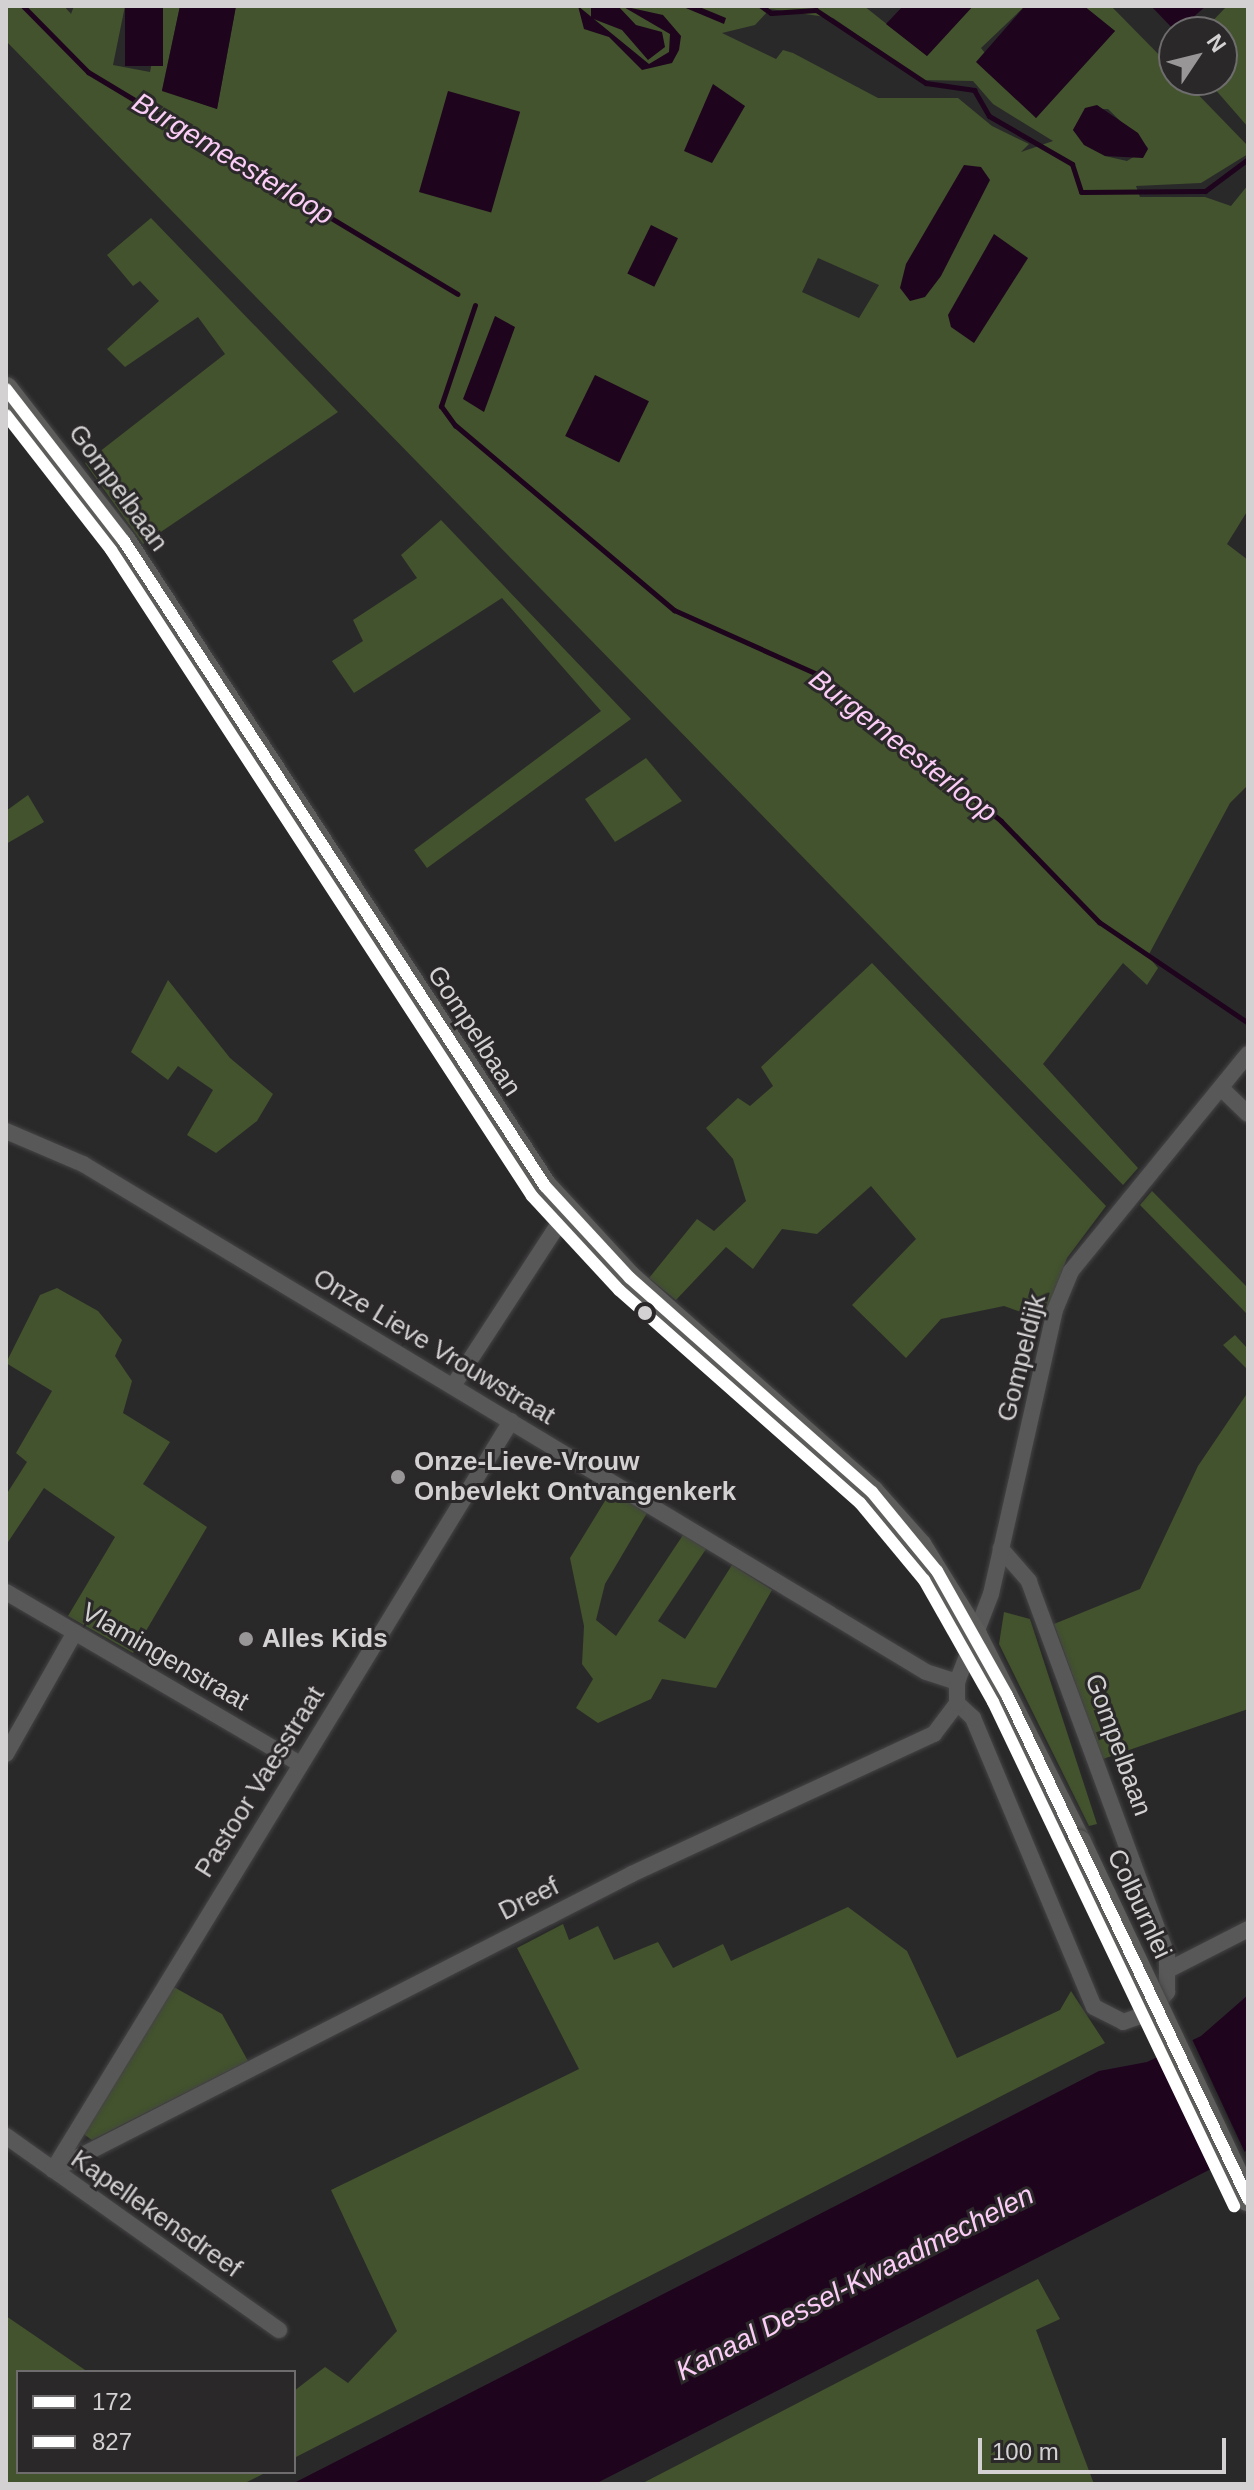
<!DOCTYPE html>
<style>
body{margin:0}
#map{position:relative;width:1254px;height:2490px;overflow:hidden;background:#2a292a;font-family:Helvetica,sans-serif}
div>[style]{position:absolute}
[style*='--x']{left:calc(var(--x)*1px);top:calc(var(--y)*1px);width:calc(var(--w)*1px);rotate:calc(var(--a)*1deg)}
.green>*{inset:0;background:#42532d}
.water>*{inset:0;background:#1e041d;transform-origin:0 0}
.pier>*{inset:0;background:#2a292a;transform-origin:0 0}
.stream>*{height:5px;margin:-2.5px;padding:0 2.5px;transform-origin:2.5px;border-radius:2.5px;background:#1e041d}
.roads{filter:drop-shadow(0 0 2px #454445) drop-shadow(0 0 2px #454445)}
.street>*{height:16px;margin:-8px;padding:0 8px;transform-origin:8px;border-radius:8px;background:#585858}
.secondary>*{height:24px;margin:-12px;padding:0 12px;transform-origin:12px;border-radius:12px;background:#5d5e5b}
.bridges{filter:drop-shadow(0 0 2px #454445) drop-shadow(0 0 2px #454445)}
.secondary-bridge>*{height:24px;margin:-12px;padding:0 12px;transform-origin:12px;border-radius:12px;background:#5d5e5b}
.bus-1>*{height:12px;margin:-6px;padding:0 6px;transform-origin:6px;border-radius:6px;background:#fff}
.bus-2>*{height:12px;margin:-6px;padding:0 6px;transform-origin:6px;border-radius:6px;background:#fff}
.dots>*{width:22px;height:22px;translate:-50% -50%;box-sizing:border-box;border:4px solid #2b282a;border-radius:50%}
span{translate:-50% -50%;white-space:nowrap;text-align:center;line-height:1.15;-webkit-text-stroke:6px #2b282a;paint-order:stroke}
.street-label{font-size:26px;color:#d3d1d2}
.poi-label{font-size:26px;color:#d3d1d2;font-weight:700}
.left{translate:0 -50%;text-align:left}
.water-label{font-size:28px;color:#fbcdf6;font-style:italic}
.frame{position:absolute;inset:0;border:8px solid #d3d1d2;pointer-events:none}
.legend{position:absolute;left:16px;top:2370px;width:280px;height:104px;box-sizing:border-box;background:#2b282a;border:2px solid #6e6c6d;margin:0;padding:10px 14px;list-style:none;font-size:24px;color:#d3d1d2}
.legend li{display:flex;align-items:center;gap:16px;height:40px}
.legend b{width:40px;border:2px solid #6e6c6d}
.north{position:absolute;left:1158px;top:16px;width:80px;height:80px;box-sizing:border-box;background:#2b282a;border:2px solid #6e6c6d;border-radius:50%;rotate:55deg;font-size:22px;font-weight:700;line-height:32px;text-align:center;color:#d3d1d2}
.north::after{content:'';display:block;margin:auto;width:28px;height:36px;background:#989697;clip-path:polygon(50% 0,100% 100%,50% 72%,0 100%)}
.scale{position:absolute;left:978px;top:2438px;width:248px;height:36px;box-sizing:border-box;border:4px solid #d3d1d2;border-top:0;padding-left:10px;font-size:24px;line-height:28px;white-space:nowrap;color:#d3d1d2;-webkit-text-stroke:6px #2b282a;paint-order:stroke}
</style>
<div id="map">
<div class="green">
<div style="clip-path:polygon(evenodd,6px 6px,64px 6px,71px 14px,74px 6px,125px 6px,113px 65px,150px 72px,163px 6px,180px 6px,162px 90px,217px 109px,236px 6px,864px 6px,927px 56px,973px 6px,1025px 6px,981px 48px,1036px 118px,1115px 31px,1084px 6px,1111px 6px,1174px 70px,1174px 80px,1184px 80px,1248px 146px,1248px 154px,1201px 183px,1136px 186px,1140px 197px,1205px 197px,1231px 206px,1248px 185px,1248px 510px,1227px 544px,1248px 560px,1248px 785px,1230px 803px,1148px 956px,1158px 968px,1147px 985px,1123px 963px,1043px 1064px,1138px 1168px,1123px 1185px,6px 41px,6px 6px,770px 9px,833px 18px,923px 80px,973px 81px,993px 104px,1053px 141px,1021px 152px,1029px 144px,992px 126px,958px 98px,878px 98px,793px 53px,783px 50px,776px 59px,722px 33px,755px 25px,770px 9px,6px 6px,1085px 109px,1108px 109px,1148px 148px,1127px 161px,1105px 156px,1073px 130px,1085px 109px,6px 6px,818px 258px,879px 285px,859px 318px,802px 292px,818px 258px)"></div>
<div style="clip-path:polygon(1227px 6px,1248px 6px,1248px 127px,1207px 80px,1222px 80px,1222px 32px,1202px 32px)"></div>
<div style="clip-path:polygon(151px 218px,338px 412px,143px 544px,85px 463px,225px 354px,198px 317px,125px 367px,107px 349px,159px 301px,140px 281px,133px 286px,107px 255px)"></div>
<div style="clip-path:polygon(441px 520px,631px 719px,427px 868px,414px 850px,601px 711px,502px 598px,354px 693px,332px 661px,363px 641px,353px 620px,417px 578px,401px 555px)"></div>
<div style="clip-path:polygon(646px 758px,682px 801px,615px 842px,585px 799px)"></div>
<div style="clip-path:polygon(28px 795px,44px 822px,6px 844px,6px 811px)"></div>
<div style="clip-path:polygon(872px 963px,1106px 1206px,1067px 1258px,1043px 1320px,1004px 1306px,941px 1319px,906px 1358px,852px 1305px,916px 1239px,871px 1186px,817px 1234px,782px 1229px,753px 1269px,726px 1247px,676px 1300px,649px 1278px,697px 1219px,714px 1231px,746px 1201px,733px 1159px,706px 1128px,738px 1098px,750px 1106px,773px 1086px,761px 1067px)"></div>
<div style="clip-path:polygon(168px 980px,230px 1058px,273px 1094px,257px 1121px,216px 1153px,187px 1135px,213px 1090px,178px 1066px,168px 1080px,131px 1052px)"></div>
<div style="clip-path:polygon(1152px 1191px,1248px 1288px,1248px 1315px,1140px 1205px)"></div>
<div style="clip-path:polygon(57px 1288px,98px 1311px,122px 1340px,115px 1356px,132px 1381px,123px 1413px,170px 1442px,143px 1484px,207px 1527px,133px 1653px,68px 1616px,115px 1537px,44px 1488px,6px 1545px,6px 1495px,27px 1462px,16px 1453px,52px 1391px,6px 1363px,40px 1295px)"></div>
<div style="clip-path:polygon(1235px 1335px,1248px 1349px,1248px 1370px,1223px 1345px)"></div>
<div style="clip-path:polygon(1248px 1392px,1248px 1709px,1103px 1759px,1054px 1624px,1140px 1589px,1198px 1466px)"></div>
<div style="clip-path:polygon(611px 1491px,647px 1513px,605px 1584px,596px 1620px,616px 1636px,683px 1535px,706px 1549px,658px 1621px,685px 1639px,732px 1565px,772px 1590px,716px 1688px,662px 1679px,651px 1699px,598px 1723px,576px 1708px,593px 1679px,582px 1664px,584px 1626px,570px 1558px)"></div>
<div style="clip-path:polygon(1004px 1612px,1030px 1619px,1097px 1824px,1089px 1826px,999px 1644px)"></div>
<div style="clip-path:polygon(848px 1907px,907px 1951px,957px 2058px,1060px 2010px,1071px 1991px,1105px 2043px,294px 2458px,294px 2391px,325px 2367px,348px 2383px,397px 2331px,331px 2190px,579px 2069px,517px 1948px,563px 1924px,569px 1940px,598px 1926px,614px 1960px,658px 1942px,673px 1968px,723px 1944px,731px 1961px)"></div>
<div style="clip-path:polygon(172px 1986px,222px 2014px,248px 2061px,92px 2140px,82px 2133px)"></div>
<div style="clip-path:polygon(1038px 2279px,1060px 2319px,1036px 2330px,1094px 2484px,641px 2484px)"></div>
<div style="clip-path:polygon(6px 2316px,88px 2372px,18px 2372px,18px 2472px,267px 2472px,243px 2484px,6px 2484px)"></div>
</div>
<div class="water">
<div style="left:125px;top:6px;width:38px;height:60px"></div>
<div style="clip-path:polygon(180px 6px,236px 6px,217px 109px,162px 91px)"></div>
<div style="clip-path:polygon(578px 6px,649px 64px,669px 52px,670px 34px,622px 6px,663px 15px,681px 36px,679px 50px,672px 63px,642px 70px,609px 37px,584px 29px)"></div>
<div style="clip-path:polygon(591px 6px,618px 6px,636px 25px,662px 32px,665px 47px,648px 60px,622px 30px,591px 18px)"></div>
<div style="clip-path:polygon(681px 6px,697px 6px,726px 18px,724px 24px)"></div>
<div style="clip-path:polygon(903px 6px,973px 6px,927px 56px,886px 24px)"></div>
<div style="clip-path:polygon(1025px 6px,1084px 6px,1115px 31px,1036px 118px,976px 62px)"></div>
<div style="clip-path:polygon(1151px 6px,1206px 6px,1176px 32px)"></div>
<div style="clip-path:polygon(713px 84px,745px 106px,712px 163px,684px 151px)"></div>
<div style="left:448px;top:91px;width:75px;height:105px;rotate:16deg"></div>
<div style="clip-path:polygon(1097px 105px,1138px 133px,1148px 149px,1143px 158px,1105px 156px,1084px 145px,1073px 130px,1085px 108px)"></div>
<div style="clip-path:polygon(964px 165px,981px 167px,990px 180px,941px 276px,925px 297px,910px 301px,900px 288px,906px 264px)"></div>
<div style="left:651px;top:225px;width:30px;height:54px;rotate:26deg"></div>
<div style="clip-path:polygon(994px 234px,1028px 258px,974px 343px,951px 327px,948px 315px)"></div>
<div style="clip-path:polygon(495px 316px,515px 327px,484px 412px,463px 399px)"></div>
<div style="left:595px;top:375px;width:60px;height:68px;rotate:26deg"></div>
<div style="clip-path:polygon(1248px 1995px,1248px 2150px,595px 2484px,292px 2484px,1099px 2071px,1147px 2062px,1201px 2036px)"></div>
</div>
<div class="pier">
<div style="left:1191px;top:2037px;width:131px;height:35px;rotate:65deg"></div>
</div>
<div class="stream">
<div style="--x:23;--y:6;--w:93;--a:45.4"></div>
<div style="--x:88;--y:72;--w:431;--a:31"></div>
<div style="--x:761;--y:6;--w:12;--a:35"></div>
<div style="--x:771;--y:13;--w:45;--a:-3.8"></div>
<div style="--x:816;--y:10;--w:132;--a:33.6"></div>
<div style="--x:926;--y:83;--w:49;--a:8.3"></div>
<div style="--x:974;--y:90;--w:30;--a:60"></div>
<div style="--x:989;--y:116;--w:96;--a:30"></div>
<div style="--x:1072;--y:164;--w:29;--a:72"></div>
<div style="--x:1081;--y:192;--w:124;--a:-0.5"></div>
<div style="--x:1205;--y:191;--w:54;--a:-36.7"></div>
<div style="--x:475;--y:305;--w:107;--a:108.6"></div>
<div style="--x:441;--y:406;--w:24;--a:54"></div>
<div style="--x:455;--y:425;--w:287;--a:40.2"></div>
<div style="--x:674;--y:610;--w:164;--a:24.1"></div>
<div style="--x:824;--y:677;--w:228;--a:39.1"></div>
<div style="--x:1001;--y:821;--w:141;--a:45.9"></div>
<div style="--x:1099;--y:922;--w:180;--a:34.1"></div>
</div>
<div class="roads">
<div class="street">
<div style="--x:1221;--y:1088;--w:37;--a:44"></div>
<div style="--x:6;--y:1131;--w:84;--a:23.2"></div>
<div style="--x:83;--y:1164;--w:984;--a:31.07"></div>
<div style="--x:926;--y:1672;--w:33;--a:18"></div>
<div style="--x:453;--y:1386;--w:209;--a:-56.9"></div>
<div style="--x:6;--y:1592;--w:341;--a:30.3"></div>
<div style="--x:957;--y:1703;--w:22;--a:43"></div>
<div style="--x:973;--y:1718;--w:313;--a:67.3"></div>
<div style="--x:1094;--y:2007;--w:33;--a:27"></div>
<div style="--x:1123;--y:2022;--w:28;--a:-19"></div>
<div style="--x:1149;--y:2013;--w:28;--a:-49"></div>
<div style="--x:1167;--y:1992;--w:37;--a:-90"></div>
<div style="--x:1167;--y:1955;--w:399;--a:-110.3"></div>
<div style="--x:1029;--y:1581;--w:43;--a:-131.2"></div>
<div style="--x:6;--y:1754;--w:140;--a:-60.5"></div>
<div style="--x:1170;--y:1969;--w:88;--a:-27.1"></div>
<div style="--x:6;--y:2136;--w:335;--a:35.4"></div>
<div style="--x:53;--y:2170;--w:650;--a:-27.08"></div>
<div style="--x:632;--y:1874;--w:333;--a:-24.9"></div>
<div style="--x:934;--y:1734;--w:39;--a:-53"></div>
<div style="--x:957;--y:1703;--w:21;--a:-90"></div>
<div style="--x:957;--y:1682;--w:94;--a:-68.9"></div>
<div style="--x:991;--y:1594;--w:291;--a:-77.3"></div>
<div style="--x:1055;--y:1310;--w:42;--a:-67.7"></div>
<div style="--x:1071;--y:1271;--w:280;--a:-50.8"></div>
<div style="--x:53;--y:2170;--w:878;--a:-58.55"></div>
</div>
<div class="secondary">
<div style="--x:6;--y:389;--w:192;--a:52.2"></div>
<div style="--x:124;--y:541;--w:770;--a:56.87"></div>
<div style="--x:545;--y:1186;--w:125;--a:47.3"></div>
<div style="--x:630;--y:1278;--w:323;--a:41.5"></div>
<div style="--x:872;--y:1492;--w:72;--a:48.4"></div>
<div style="--x:920;--y:1546;--w:105;--a:58.3"></div>
<div style="--x:975;--y:1635;--w:232;--a:63.3"></div>
</div>
</div>
<div class="bridges">
<div class="secondary-bridge">
<div style="--x:1079;--y:1842;--w:395;--a:64.7"></div>
</div>
</div>
<div class="bus-1">
<div style="--x:6;--y:389;--w:192;--a:52.2"></div>
<div style="--x:124;--y:541;--w:770;--a:56.87"></div>
<div style="--x:545;--y:1186;--w:125;--a:47.3"></div>
<div style="--x:630;--y:1278;--w:323;--a:41.5"></div>
<div style="--x:872;--y:1492;--w:102;--a:50.6"></div>
<div style="--x:937;--y:1571;--w:142;--a:60.6"></div>
<div style="--x:1007;--y:1695;--w:559;--a:64.44"></div>
</div>
<div class="bus-2">
<div style="--x:6;--y:415;--w:171;--a:52.1"></div>
<div style="--x:111;--y:550;--w:771;--a:56.91"></div>
<div style="--x:532;--y:1196;--w:128;--a:47.2"></div>
<div style="--x:619;--y:1290;--w:322;--a:41.5"></div>
<div style="--x:860;--y:1503;--w:100;--a:50.3"></div>
<div style="--x:924;--y:1580;--w:140;--a:60.5"></div>
<div style="--x:993;--y:1702;--w:559;--a:64.44"></div>
</div>
<div class="dots">
<div style="left:645px;top:1313px;background:#d3d1d2"></div>
<div style="left:398px;top:1477px;background:#989697"></div>
<div style="left:246px;top:1639px;background:#989697"></div>
</div>
<div class="street-label">
<span style="left:118px;top:488px;rotate:54deg">Gompelbaan</span>
<span style="left:474px;top:1031px;rotate:57deg">Gompelbaan</span>
<span style="left:434px;top:1347px;rotate:31deg">Onze Lieve Vrouwstraat</span>
<span style="left:1022px;top:1358px;rotate:-76deg">Gompeldijk</span>
<span style="left:165px;top:1657px;rotate:30deg">Vlamingenstraat</span>
<span style="left:1118px;top:1745px;rotate:70deg">Gompelbaan</span>
<span style="left:260px;top:1782px;rotate:-58deg">Pastoor Vaesstraat</span>
<span style="left:529px;top:1899px;rotate:-27deg">Dreef</span>
<span style="left:1139px;top:1904px;rotate:65deg">Colburnlei</span>
<span style="left:156px;top:2214px;rotate:35deg">Kapellekensdreef</span>
</div>
<div class="poi-label">
<span class="left" style="left:414px;top:1477px">Onze-Lieve-Vrouw<br>Onbevlekt Ontvangenkerk</span>
<span class="left" style="left:262px;top:1639px">Alles Kids</span>
</div>
<div class="water-label">
<span style="left:233px;top:159px;rotate:31deg">Burgemeesterloop</span>
<span style="left:903px;top:746px;rotate:38deg">Burgemeesterloop</span>
<span style="left:855px;top:2283px;rotate:-27deg">Kanaal Dessel-Kwaadmechelen</span>
</div>
<div class="frame"></div>
<ul class="legend">
<li><b style="height:10px;background:#fff"></b>172</li>
<li><b style="height:10px;background:#fff"></b>827</li>
</ul>
<div class="north">N</div>
<div class="scale">100 m</div>
</div>
